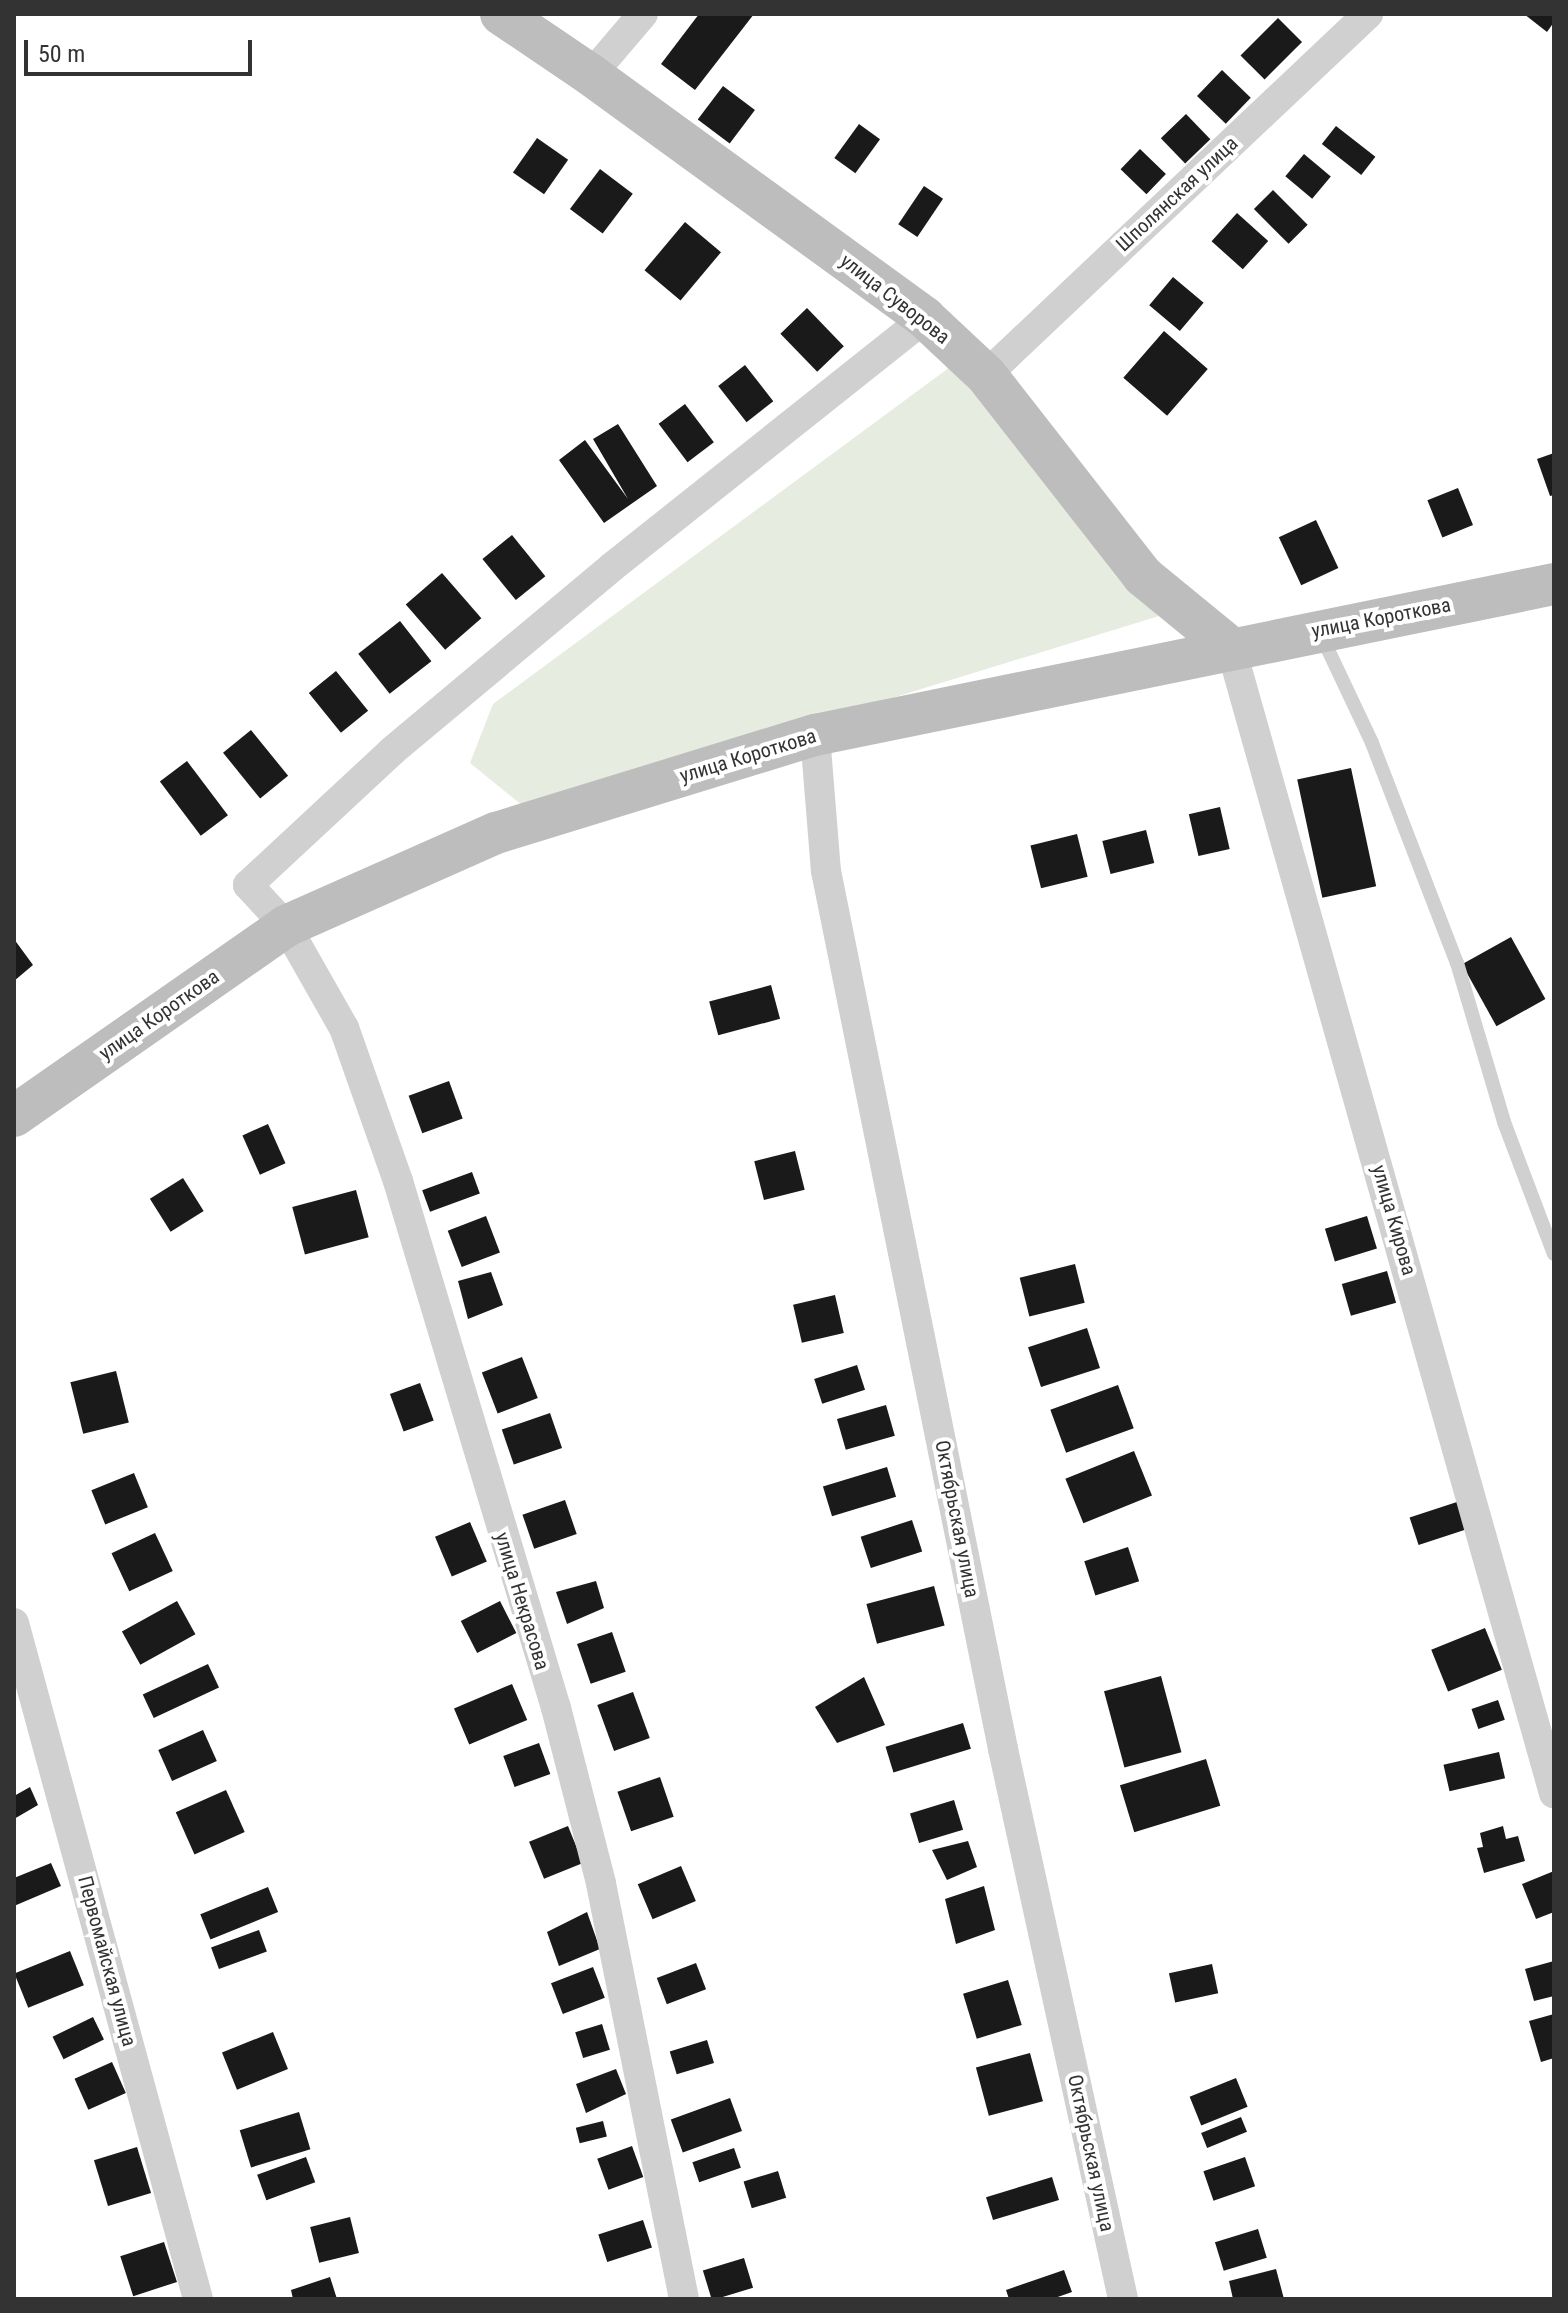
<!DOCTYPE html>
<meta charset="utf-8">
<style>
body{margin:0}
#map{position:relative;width:1568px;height:2313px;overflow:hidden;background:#fff;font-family:"Roboto Condensed",sans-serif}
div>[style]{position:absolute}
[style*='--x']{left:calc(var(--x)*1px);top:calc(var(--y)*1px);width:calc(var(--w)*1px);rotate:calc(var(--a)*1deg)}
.green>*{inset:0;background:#e6ecdf}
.building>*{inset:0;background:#1a1a1a;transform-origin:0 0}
.lane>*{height:14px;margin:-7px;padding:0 7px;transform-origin:7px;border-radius:7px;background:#d0d0d0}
.street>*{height:30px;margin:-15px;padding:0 15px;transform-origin:15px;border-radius:15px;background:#d0d0d0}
.secondary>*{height:42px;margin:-21px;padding:0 21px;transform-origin:21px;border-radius:21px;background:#bdbdbd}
span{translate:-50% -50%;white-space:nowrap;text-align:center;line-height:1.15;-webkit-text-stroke:8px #fff;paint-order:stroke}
.street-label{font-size:20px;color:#333}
.frame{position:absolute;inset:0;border:16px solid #333;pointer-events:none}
.scale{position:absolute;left:24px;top:40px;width:228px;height:36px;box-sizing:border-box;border:4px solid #333;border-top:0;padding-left:10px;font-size:24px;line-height:28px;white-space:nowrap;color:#333;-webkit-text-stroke:6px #fff;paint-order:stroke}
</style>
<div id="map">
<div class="green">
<div style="clip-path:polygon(950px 367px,1172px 612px,528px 810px,470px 763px,493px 704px)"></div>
</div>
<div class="building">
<div style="clip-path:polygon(699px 14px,754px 14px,695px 90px,661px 64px)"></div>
<div style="clip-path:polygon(1524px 14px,1554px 14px,1554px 22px,1547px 32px)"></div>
<div style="left:1278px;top:18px;width:34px;height:53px;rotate:45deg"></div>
<div style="left:1222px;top:70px;width:40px;height:36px;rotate:44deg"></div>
<div style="left:723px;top:86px;width:40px;height:42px;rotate:37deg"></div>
<div style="left:1186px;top:114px;width:35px;height:35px;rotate:46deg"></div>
<div style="left:859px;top:124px;width:26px;height:42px;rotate:36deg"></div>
<div style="left:1336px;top:126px;width:50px;height:23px;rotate:38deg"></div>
<div style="left:537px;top:138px;width:38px;height:42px;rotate:35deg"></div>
<div style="left:1140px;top:149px;width:36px;height:28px;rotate:44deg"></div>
<div style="left:1304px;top:154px;width:35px;height:29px;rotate:40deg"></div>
<div style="left:600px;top:169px;width:41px;height:50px;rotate:37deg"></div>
<div style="left:924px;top:186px;width:23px;height:46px;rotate:34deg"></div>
<div style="left:1273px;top:190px;width:49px;height:27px;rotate:45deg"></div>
<div style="left:1237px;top:213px;width:42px;height:38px;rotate:42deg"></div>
<div style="left:685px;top:222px;width:47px;height:63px;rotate:40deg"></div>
<div style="left:1173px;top:277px;width:40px;height:37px;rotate:40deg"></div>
<div style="left:807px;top:308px;width:53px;height:37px;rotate:46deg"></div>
<div style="left:1164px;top:331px;width:58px;height:62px;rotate:41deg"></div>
<div style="left:745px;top:365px;width:46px;height:34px;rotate:52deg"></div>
<div style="left:685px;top:404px;width:48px;height:33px;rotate:53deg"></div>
<div style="clip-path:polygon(618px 424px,657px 486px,604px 523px,559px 460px,585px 440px,628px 499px,593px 439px)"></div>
<div style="clip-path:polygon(1554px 453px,1554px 495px,1550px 496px,1537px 459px)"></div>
<div style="left:1458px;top:488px;width:40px;height:33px;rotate:68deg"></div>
<div style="left:1316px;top:520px;width:53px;height:41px;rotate:65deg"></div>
<div style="left:512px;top:535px;width:53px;height:38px;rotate:51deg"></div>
<div style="left:442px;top:573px;width:60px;height:48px;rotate:49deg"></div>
<div style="left:400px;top:621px;width:51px;height:53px;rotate:52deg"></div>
<div style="left:336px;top:671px;width:51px;height:35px;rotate:51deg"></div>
<div style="left:251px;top:730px;width:59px;height:36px;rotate:51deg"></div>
<div style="left:187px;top:761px;width:68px;height:34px;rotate:53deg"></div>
<div style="left:1351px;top:768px;width:121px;height:55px;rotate:78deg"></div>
<div style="left:1220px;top:807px;width:43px;height:32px;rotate:77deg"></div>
<div style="left:1146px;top:830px;width:34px;height:45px;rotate:76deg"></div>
<div style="left:1077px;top:834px;width:44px;height:48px;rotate:76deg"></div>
<div style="left:1511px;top:937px;width:71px;height:56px;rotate:61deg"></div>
<div style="clip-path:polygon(14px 939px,33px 965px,14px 981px)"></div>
<div style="left:771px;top:985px;width:35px;height:64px;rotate:75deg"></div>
<div style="left:449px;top:1081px;width:40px;height:43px;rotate:70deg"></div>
<div style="left:268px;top:1124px;width:43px;height:28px;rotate:66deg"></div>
<div style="left:795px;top:1151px;width:40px;height:42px;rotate:76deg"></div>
<div style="left:472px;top:1172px;width:23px;height:53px;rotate:70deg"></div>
<div style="left:183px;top:1178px;width:39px;height:39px;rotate:58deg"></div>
<div style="left:356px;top:1190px;width:49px;height:66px;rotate:75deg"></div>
<div style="left:486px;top:1216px;width:39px;height:41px;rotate:69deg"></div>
<div style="left:1367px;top:1216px;width:34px;height:44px;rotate:73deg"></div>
<div style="left:1075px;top:1264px;width:40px;height:57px;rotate:76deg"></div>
<div style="left:1387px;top:1271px;width:33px;height:47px;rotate:74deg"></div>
<div style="clip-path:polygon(491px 1272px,503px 1305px,468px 1319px,458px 1281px)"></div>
<div style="left:835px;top:1295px;width:39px;height:43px;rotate:77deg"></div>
<div style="left:1087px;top:1328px;width:42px;height:62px;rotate:72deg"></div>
<div style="left:522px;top:1357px;width:44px;height:43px;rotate:69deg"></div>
<div style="left:857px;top:1365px;width:26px;height:45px;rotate:72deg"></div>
<div style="left:116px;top:1371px;width:53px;height:47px;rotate:76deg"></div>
<div style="left:420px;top:1383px;width:40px;height:32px;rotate:70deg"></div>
<div style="left:1118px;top:1385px;width:46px;height:72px;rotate:70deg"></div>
<div style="left:886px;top:1405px;width:32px;height:51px;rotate:74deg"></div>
<div style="left:550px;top:1413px;width:37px;height:51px;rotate:71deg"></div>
<div style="left:1134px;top:1451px;width:48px;height:74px;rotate:68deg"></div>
<div style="left:887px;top:1467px;width:31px;height:67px;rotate:73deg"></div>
<div style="left:134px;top:1473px;width:37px;height:46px;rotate:68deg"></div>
<div style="left:565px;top:1500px;width:36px;height:45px;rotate:71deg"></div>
<div style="left:1460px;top:1501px;width:29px;height:53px;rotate:72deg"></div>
<div style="left:912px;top:1520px;width:33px;height:54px;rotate:72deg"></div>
<div style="left:470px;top:1522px;width:43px;height:38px;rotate:67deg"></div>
<div style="left:155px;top:1533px;width:42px;height:48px;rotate:65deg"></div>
<div style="left:1128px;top:1547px;width:36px;height:46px;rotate:72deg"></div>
<div style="clip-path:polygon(596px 1581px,604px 1608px,567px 1624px,556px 1592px)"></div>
<div style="left:934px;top:1586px;width:41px;height:70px;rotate:75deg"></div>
<div style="left:177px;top:1601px;width:38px;height:63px;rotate:61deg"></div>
<div style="left:500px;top:1601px;width:36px;height:44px;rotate:63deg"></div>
<div style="left:1485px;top:1628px;width:45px;height:58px;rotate:68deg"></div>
<div style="left:612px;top:1632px;width:42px;height:37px;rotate:71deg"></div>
<div style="left:208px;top:1664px;width:26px;height:72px;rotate:65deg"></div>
<div style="left:1161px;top:1676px;width:79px;height:59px;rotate:75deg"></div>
<div style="clip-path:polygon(864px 1677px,885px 1725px,837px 1743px,815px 1707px)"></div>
<div style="left:512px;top:1684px;width:39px;height:63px;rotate:67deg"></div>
<div style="left:633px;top:1692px;width:49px;height:38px;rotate:70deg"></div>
<div style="left:1498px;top:1700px;width:21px;height:28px;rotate:71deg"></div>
<div style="left:963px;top:1723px;width:27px;height:81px;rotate:73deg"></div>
<div style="left:203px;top:1730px;width:34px;height:49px;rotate:66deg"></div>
<div style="left:539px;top:1743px;width:33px;height:38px;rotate:70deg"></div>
<div style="left:1499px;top:1752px;width:27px;height:57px;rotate:77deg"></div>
<div style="left:1206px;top:1759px;width:49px;height:90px;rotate:73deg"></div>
<div style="left:660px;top:1777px;width:42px;height:45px;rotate:71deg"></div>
<div style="clip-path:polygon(30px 1787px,38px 1805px,14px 1819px,14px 1796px)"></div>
<div style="left:226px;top:1790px;width:46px;height:55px;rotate:66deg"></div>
<div style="left:954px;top:1800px;width:31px;height:46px;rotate:73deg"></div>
<div style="left:568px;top:1826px;width:40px;height:42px;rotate:68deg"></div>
<div style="clip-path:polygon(1503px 1826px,1506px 1839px,1518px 1836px,1525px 1861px,1484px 1873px,1477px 1848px,1483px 1847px,1480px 1833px)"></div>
<div style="clip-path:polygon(968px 1841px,977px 1867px,947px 1880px,932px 1850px)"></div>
<div style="clip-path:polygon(51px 1863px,61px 1886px,14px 1906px,14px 1878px)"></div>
<div style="left:681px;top:1866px;width:38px;height:47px;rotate:67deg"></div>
<div style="clip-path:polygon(1554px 1871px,1554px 1912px,1536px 1919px,1522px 1884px)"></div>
<div style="clip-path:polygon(984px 1886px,995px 1930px,956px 1944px,945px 1899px)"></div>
<div style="left:268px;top:1887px;width:27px;height:73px;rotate:68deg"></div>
<div style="clip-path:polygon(587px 1912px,600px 1949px,559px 1966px,547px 1932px)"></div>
<div style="left:259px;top:1930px;width:23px;height:51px;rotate:70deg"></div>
<div style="left:70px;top:1951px;width:37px;height:60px;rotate:68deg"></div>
<div style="clip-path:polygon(1554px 1961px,1554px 1996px,1534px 2001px,1525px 1969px)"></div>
<div style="left:696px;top:1963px;width:28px;height:42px;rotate:69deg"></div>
<div style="left:1212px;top:1964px;width:30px;height:44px;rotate:78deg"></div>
<div style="left:593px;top:1967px;width:33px;height:45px;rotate:69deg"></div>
<div style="left:1008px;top:1980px;width:47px;height:47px;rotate:73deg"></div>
<div style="clip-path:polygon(1554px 2014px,1554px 2058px,1541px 2062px,1529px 2021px)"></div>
<div style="left:93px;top:2017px;width:25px;height:45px;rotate:64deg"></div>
<div style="left:602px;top:2024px;width:27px;height:28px;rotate:73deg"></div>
<div style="left:273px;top:2032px;width:40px;height:55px;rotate:68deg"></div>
<div style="left:707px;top:2040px;width:24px;height:39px;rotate:73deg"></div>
<div style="left:1030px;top:2053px;width:50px;height:56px;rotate:75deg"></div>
<div style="left:112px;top:2062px;width:34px;height:41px;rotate:66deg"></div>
<div style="clip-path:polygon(616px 2069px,626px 2094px,586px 2113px,576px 2084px)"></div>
<div style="left:1236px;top:2078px;width:31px;height:50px;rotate:68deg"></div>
<div style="left:730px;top:2098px;width:35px;height:63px;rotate:70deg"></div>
<div style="left:299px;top:2112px;width:39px;height:62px;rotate:73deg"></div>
<div style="left:1241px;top:2117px;width:16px;height:43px;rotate:68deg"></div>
<div style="left:603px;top:2121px;width:16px;height:28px;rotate:76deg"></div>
<div style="left:632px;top:2146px;width:33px;height:37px;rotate:70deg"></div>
<div style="left:137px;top:2147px;width:48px;height:45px;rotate:73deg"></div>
<div style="left:734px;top:2148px;width:21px;height:44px;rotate:71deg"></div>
<div style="left:306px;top:2157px;width:27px;height:52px;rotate:70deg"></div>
<div style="left:1245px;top:2157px;width:31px;height:44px;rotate:71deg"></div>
<div style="left:778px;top:2171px;width:28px;height:36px;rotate:73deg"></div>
<div style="left:1052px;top:2177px;width:24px;height:69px;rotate:73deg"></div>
<div style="left:350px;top:2217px;width:37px;height:41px;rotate:76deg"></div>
<div style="left:643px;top:2220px;width:29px;height:47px;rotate:72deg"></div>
<div style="left:1258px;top:2229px;width:30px;height:45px;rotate:73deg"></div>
<div style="left:164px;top:2242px;width:42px;height:46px;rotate:72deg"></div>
<div style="left:744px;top:2258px;width:31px;height:43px;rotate:73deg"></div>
<div style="clip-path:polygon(1276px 2269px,1284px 2299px,1233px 2299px,1229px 2281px)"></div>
<div style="clip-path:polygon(1064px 2270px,1072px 2292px,1052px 2299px,1009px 2299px,1006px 2290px)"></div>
<div style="clip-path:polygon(330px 2277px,337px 2299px,293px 2299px,291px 2290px)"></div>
</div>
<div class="lane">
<div style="--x:1322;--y:637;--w:117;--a:64.7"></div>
<div style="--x:1372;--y:743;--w:236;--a:68.9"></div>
<div style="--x:1457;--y:963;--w:166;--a:73.5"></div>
<div style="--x:1504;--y:1122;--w:141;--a:69.3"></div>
</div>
<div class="street">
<div style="--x:591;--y:75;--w:80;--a:-49.6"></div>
<div style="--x:986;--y:375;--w:526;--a:-43.38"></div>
<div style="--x:1231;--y:648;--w:1190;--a:74.25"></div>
<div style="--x:815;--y:735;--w:136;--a:85.4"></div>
<div style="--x:826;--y:871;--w:896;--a:78.6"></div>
<div style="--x:1003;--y:1749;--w:563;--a:77.69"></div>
<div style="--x:14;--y:1623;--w:701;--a:74.77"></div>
<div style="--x:684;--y:2299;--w:424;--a:-101.3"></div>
<div style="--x:601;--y:1883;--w:181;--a:-104.4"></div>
<div style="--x:556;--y:1708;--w:550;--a:-106.69"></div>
<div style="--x:398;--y:1181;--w:162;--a:-109.4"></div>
<div style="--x:344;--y:1028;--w:117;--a:-119.6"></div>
<div style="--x:286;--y:926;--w:56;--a:-132.8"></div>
<div style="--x:248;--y:885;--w:197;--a:-42.9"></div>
<div style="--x:392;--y:751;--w:287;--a:-39.9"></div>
<div style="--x:612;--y:567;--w:400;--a:-38.5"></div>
</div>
<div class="secondary">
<div style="--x:501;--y:14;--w:109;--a:34.1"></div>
<div style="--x:591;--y:75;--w:413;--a:36"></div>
<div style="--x:925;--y:318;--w:83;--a:43.1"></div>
<div style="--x:986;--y:375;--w:255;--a:52"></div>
<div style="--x:1143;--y:576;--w:114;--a:39.3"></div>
<div style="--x:14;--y:1116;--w:332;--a:-34.9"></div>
<div style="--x:286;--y:926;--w:230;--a:-23.9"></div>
<div style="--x:496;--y:833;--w:334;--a:-17.1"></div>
<div style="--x:815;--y:735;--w:754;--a:-11.55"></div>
</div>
<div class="street-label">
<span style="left:1177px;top:194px;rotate:-43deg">Шполянская улица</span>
<span style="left:895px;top:299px;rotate:38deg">улица Суворова</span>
<span style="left:1381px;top:618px;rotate:-11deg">улица Короткова</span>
<span style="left:748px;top:756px;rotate:-17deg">улица Короткова</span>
<span style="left:159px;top:1015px;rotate:-35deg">улица Короткова</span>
<span style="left:1394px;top:1220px;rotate:74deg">улица Кирова</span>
<span style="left:957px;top:1519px;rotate:79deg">Октябрьская улица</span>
<span style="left:522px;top:1601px;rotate:73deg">улица Некрасова</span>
<span style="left:107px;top:1961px;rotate:75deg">Первомайская улица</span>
<span style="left:1091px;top:2153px;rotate:78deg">Октябрьская улица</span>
</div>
<div class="frame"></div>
<div class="scale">50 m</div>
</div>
